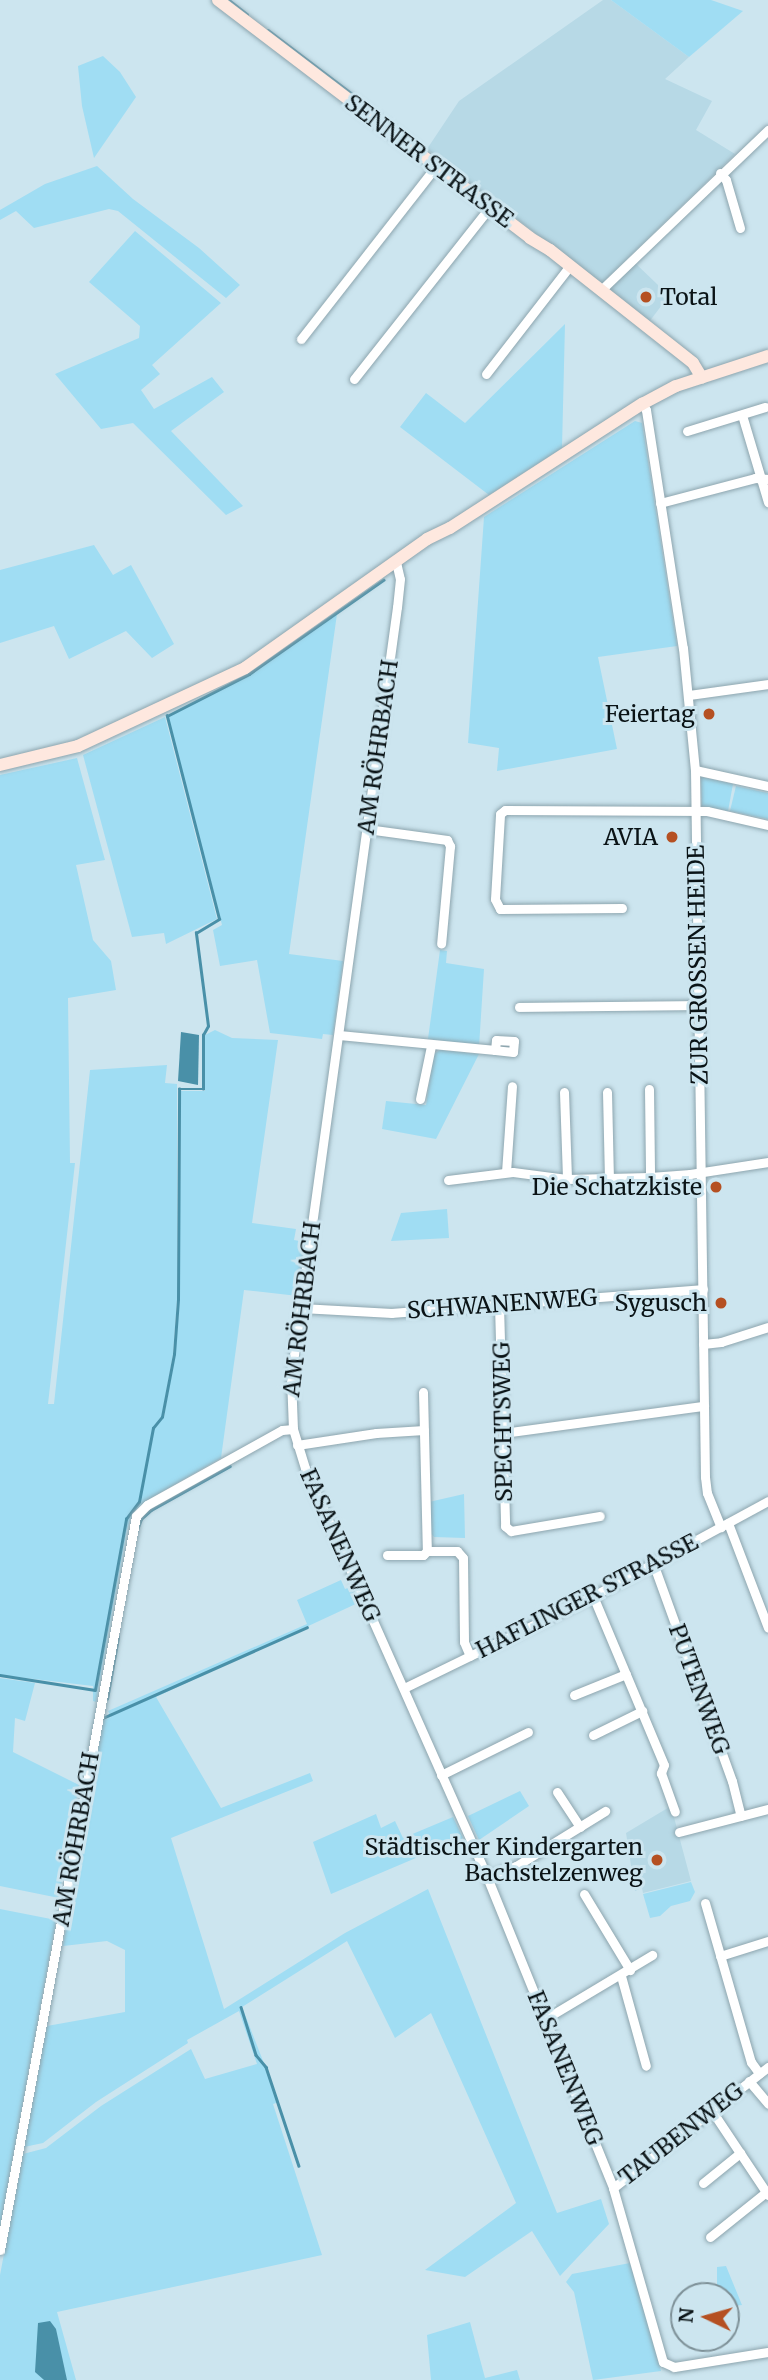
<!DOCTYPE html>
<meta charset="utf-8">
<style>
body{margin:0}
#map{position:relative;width:768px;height:2380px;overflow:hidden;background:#cce5ef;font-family:Merriweather,serif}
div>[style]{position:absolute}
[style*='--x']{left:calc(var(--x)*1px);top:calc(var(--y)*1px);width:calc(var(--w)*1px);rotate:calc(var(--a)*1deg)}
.built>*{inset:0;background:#b7d9e6}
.green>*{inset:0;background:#a0ddf3}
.water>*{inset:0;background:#4990a8}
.stream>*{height:2.5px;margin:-1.25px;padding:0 1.25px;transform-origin:1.25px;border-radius:1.25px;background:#4990a8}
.roads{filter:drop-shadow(0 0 2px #8da5ae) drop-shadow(0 0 2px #8da5ae)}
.street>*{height:9px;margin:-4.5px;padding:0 4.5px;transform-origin:4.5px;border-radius:4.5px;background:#fff}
.secondary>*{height:12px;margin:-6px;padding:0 6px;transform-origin:6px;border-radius:6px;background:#fee8df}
.dots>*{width:19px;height:19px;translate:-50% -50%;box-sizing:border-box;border:4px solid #cce5ef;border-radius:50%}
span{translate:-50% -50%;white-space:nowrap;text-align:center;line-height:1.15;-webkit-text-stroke:6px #cce5ef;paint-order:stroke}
.street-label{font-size:23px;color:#0a1316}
.poi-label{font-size:23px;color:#0a1316}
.left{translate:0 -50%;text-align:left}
.right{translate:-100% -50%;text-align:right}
.north{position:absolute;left:670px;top:2282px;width:70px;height:70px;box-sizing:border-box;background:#cce5ef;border:2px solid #7e9198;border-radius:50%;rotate:275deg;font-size:19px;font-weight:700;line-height:28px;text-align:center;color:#0a1316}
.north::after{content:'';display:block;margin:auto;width:24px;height:32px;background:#b55022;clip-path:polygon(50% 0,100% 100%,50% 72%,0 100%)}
</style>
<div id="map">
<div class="built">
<div style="clip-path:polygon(603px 0,611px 0,689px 57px,665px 79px,712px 101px,696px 130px,735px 154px,601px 284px,427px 149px,459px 101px)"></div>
<div style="clip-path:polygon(633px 261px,658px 285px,665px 301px,649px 322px,609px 292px,608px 288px)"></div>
<div style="clip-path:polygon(671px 1806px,691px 1881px,643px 1893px,642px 1888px,635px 1891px,626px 1833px)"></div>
</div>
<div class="green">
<div style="clip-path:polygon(611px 0,711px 0,743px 11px,689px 57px)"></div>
<div style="clip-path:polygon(103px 56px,120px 72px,136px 97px,94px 158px,82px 106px,78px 66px)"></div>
<div style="clip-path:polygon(97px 166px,133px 199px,199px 248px,240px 285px,226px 298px,118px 211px,109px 209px,34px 228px,16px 211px,0 220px,0 210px,45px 184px)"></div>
<div style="clip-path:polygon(135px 231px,221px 303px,152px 365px,160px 374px,141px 390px,154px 409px,212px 377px,224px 392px,171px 431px,243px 506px,226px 515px,133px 423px,101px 429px,55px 374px,139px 338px,140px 326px,89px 282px)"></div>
<div style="clip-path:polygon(565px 324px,562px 448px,489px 495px,400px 427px,426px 393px,465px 423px)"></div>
<div style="clip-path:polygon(635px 421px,642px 423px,677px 646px,598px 657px,617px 749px,497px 771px,499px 748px,468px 743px,484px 517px)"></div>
<div style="clip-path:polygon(94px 545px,113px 575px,131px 565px,174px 644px,152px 658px,126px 631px,69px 659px,54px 626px,0 643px,0 570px)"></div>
<div style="clip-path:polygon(337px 614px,289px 954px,343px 961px,333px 1035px,323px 1034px,322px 1039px,270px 1033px,257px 960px,220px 966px,213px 930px,222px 925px,168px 716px,254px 673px)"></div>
<div style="clip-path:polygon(165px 717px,217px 919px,166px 944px,164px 933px,132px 937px,83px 755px)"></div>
<div style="clip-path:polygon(77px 758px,105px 860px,76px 865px,93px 940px,111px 961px,116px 990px,68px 998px,70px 1163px,75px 1163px,48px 1404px,54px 1404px,90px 1070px,167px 1065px,165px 1083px,177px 1084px,177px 1300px,173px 1354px,162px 1416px,157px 1422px,164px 1417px,175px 1354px,179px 1310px,181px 1091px,205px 1091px,205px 1035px,215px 1030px,232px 1038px,278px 1040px,252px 1223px,296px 1229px,294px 1240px,305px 1242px,298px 1296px,244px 1290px,221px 1458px,151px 1498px,132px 1514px,127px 1530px,96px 1702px,93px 1701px,93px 1686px,0 1675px,0 775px)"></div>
<div style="clip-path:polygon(701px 777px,733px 784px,728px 811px,702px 806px)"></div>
<div style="clip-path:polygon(736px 786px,768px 793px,768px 819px,730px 811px)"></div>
<div style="clip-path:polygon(440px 950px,447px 951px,446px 963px,484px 969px,479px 1047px,428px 1039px)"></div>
<div style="clip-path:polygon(440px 1050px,479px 1054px,436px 1139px,382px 1129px,386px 1101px,426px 1105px,434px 1054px)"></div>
<div style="clip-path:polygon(447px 1209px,449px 1238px,391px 1241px,401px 1213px)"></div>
<div style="clip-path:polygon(464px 1494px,465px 1538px,434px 1537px,429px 1531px,429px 1502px)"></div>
<div style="clip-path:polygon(341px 1580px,345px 1589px,353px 1586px,360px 1602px,156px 1697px,221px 1808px,310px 1773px,313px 1781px,171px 1838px,224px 2009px,345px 1933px,428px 1889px,557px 2213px,601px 2199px,609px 2224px,560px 2276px,532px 2231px,465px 2277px,425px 2270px,516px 2203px,431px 2013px,395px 2038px,347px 1941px,242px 2007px,279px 2102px,273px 2104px,322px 2255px,57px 2312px,76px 2380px,0 2380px,0 2275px,23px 2154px,46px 2148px,101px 2106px,191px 2049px,205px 2079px,257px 2064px,239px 2011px,187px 2040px,188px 2043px,96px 2102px,43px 2143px,24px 2147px,47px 2026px,125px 2012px,125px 1950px,107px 1941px,63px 1946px,102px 1721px,111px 1717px,108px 1711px,307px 1624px,297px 1600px)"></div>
<div style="clip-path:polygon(0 1678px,35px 1683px,25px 1721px,15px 1718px,13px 1752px,79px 1785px,59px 1898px,0 1886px)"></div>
<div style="clip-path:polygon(520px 1791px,529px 1806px,479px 1840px,468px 1816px)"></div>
<div style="clip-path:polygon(376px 1814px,381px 1828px,395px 1821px,403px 1838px,453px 1817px,463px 1838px,331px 1894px,313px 1842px)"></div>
<div style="clip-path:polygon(691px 1882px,695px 1892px,690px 1901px,671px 1906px,660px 1916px,650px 1918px,643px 1894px)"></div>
<div style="clip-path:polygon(0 1909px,56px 1920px,0 2227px)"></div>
<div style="clip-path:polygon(630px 2263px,661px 2371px,593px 2380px,574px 2292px,566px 2282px,572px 2274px)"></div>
<div style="clip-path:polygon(726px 2266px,742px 2305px,726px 2307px,726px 2296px,717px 2296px,717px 2267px)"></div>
<div style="clip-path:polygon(470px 2322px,485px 2378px,517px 2370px,520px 2380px,431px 2380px,427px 2335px)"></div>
</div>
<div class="water">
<div style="clip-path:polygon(181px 1032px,199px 1035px,198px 1085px,178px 1081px)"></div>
<div style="clip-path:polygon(50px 2321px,56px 2329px,67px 2380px,44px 2380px,35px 2372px,38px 2323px)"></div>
</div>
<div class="stream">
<div style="--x:229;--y:0;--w:23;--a:38"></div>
<div style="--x:268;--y:30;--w:157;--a:37.2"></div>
<div style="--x:137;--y:1530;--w:12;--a:-70"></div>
<div style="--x:141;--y:1519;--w:13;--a:-42"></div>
<div style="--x:151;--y:1510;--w:90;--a:-29.1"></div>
<div style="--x:0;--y:1675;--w:96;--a:9"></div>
<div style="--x:95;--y:1690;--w:174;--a:-79.7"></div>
<div style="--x:126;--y:1519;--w:21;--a:-53"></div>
<div style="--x:139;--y:1502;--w:75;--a:-79.3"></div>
<div style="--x:153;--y:1428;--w:14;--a:-51"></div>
<div style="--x:162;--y:1417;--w:64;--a:-79.2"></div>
<div style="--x:174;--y:1354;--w:55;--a:-85.8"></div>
<div style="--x:178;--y:1299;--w:210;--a:-89.7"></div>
<div style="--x:179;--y:1089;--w:24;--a:0"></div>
<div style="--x:203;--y:1089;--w:54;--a:-90"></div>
<div style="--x:203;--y:1035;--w:10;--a:-61"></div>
<div style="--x:208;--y:1026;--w:94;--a:-97.4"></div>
<div style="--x:196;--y:933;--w:27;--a:-31"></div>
<div style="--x:219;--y:919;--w:210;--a:-104.4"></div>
<div style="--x:167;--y:716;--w:92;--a:-27.1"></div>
<div style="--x:249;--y:674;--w:164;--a:-35"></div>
<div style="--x:107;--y:1699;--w:63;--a:-79.9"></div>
<div style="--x:103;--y:1718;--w:223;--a:-24"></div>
<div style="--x:241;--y:2007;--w:50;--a:72.6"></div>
<div style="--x:256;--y:2055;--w:16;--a:50"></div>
<div style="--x:266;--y:2067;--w:104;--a:71.6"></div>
</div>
<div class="roads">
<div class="street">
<div style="--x:720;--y:173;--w:9;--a:49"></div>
<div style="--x:726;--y:180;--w:50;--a:73.7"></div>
<div style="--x:600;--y:291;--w:233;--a:-43.8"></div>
<div style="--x:301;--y:339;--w:219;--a:-52"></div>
<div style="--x:486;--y:374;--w:135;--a:-52.2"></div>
<div style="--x:354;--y:379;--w:219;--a:-51.7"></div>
<div style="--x:642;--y:404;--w:7;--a:56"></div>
<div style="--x:646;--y:410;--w:241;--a:81.2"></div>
<div style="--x:683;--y:648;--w:123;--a:84.4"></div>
<div style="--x:695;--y:770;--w:707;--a:89.19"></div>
<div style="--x:705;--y:1477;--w:16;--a:83"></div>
<div style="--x:707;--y:1493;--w:37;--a:68"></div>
<div style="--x:742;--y:415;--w:91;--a:73.4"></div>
<div style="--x:687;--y:431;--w:82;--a:-17.1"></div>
<div style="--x:660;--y:503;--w:98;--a:-14.7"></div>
<div style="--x:755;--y:478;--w:13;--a:4"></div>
<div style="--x:396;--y:562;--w:17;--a:77"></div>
<div style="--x:400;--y:579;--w:28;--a:96"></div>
<div style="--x:397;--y:607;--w:777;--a:97.84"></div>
<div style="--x:291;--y:1377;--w:52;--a:87.8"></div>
<div style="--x:293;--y:1429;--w:41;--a:72.9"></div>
<div style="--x:305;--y:1468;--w:448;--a:66"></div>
<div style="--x:487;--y:1877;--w:336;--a:67.9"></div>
<div style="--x:613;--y:2188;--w:181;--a:74"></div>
<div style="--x:663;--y:2362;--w:12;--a:24"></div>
<div style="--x:674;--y:2367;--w:95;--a:-9.1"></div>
<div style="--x:689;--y:695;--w:80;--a:-7.9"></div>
<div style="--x:695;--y:770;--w:75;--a:12.4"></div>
<div style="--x:367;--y:829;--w:81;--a:7.8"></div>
<div style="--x:447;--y:840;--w:7;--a:63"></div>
<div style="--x:450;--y:846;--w:98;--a:95.2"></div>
<div style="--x:622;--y:908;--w:122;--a:179.5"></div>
<div style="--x:500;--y:909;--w:11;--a:-117"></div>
<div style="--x:495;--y:899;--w:85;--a:-86.6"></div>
<div style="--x:500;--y:814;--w:6;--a:-39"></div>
<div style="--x:505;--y:810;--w:202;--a:0.3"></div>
<div style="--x:707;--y:811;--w:63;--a:12.9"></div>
<div style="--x:519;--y:1007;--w:179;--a:-0.6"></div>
<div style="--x:339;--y:1035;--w:157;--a:5.5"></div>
<div style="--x:496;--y:1040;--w:18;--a:3"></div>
<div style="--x:514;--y:1041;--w:11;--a:95"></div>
<div style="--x:513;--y:1052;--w:18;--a:-174"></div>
<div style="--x:495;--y:1050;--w:10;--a:-84"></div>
<div style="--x:649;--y:1089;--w:88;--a:89.3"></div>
<div style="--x:564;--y:1092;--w:87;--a:88"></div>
<div style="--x:607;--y:1092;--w:87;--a:88.7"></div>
<div style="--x:420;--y:1099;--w:54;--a:-78.3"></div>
<div style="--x:506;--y:1172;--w:86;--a:-86"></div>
<div style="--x:448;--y:1180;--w:65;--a:-7"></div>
<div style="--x:513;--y:1172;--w:54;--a:7.4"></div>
<div style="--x:567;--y:1179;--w:83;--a:-1.4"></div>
<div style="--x:650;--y:1177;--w:40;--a:-4.3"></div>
<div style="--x:690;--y:1174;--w:79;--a:-8.7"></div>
<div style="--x:499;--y:1305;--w:221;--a:88.4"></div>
<div style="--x:505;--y:1526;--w:8;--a:40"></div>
<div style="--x:511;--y:1531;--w:90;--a:-9.6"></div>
<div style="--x:301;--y:1308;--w:91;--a:3.1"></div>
<div style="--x:392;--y:1313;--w:312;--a:-4.4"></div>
<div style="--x:703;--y:1344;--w:18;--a:-6"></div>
<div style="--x:721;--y:1342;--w:49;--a:-17.7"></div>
<div style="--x:423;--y:1392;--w:159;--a:88.6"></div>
<div style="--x:427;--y:1551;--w:30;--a:0"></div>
<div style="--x:457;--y:1551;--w:9;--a:49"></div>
<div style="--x:463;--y:1558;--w:84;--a:89.3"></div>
<div style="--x:464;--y:1642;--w:15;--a:67"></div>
<div style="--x:503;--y:1433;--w:203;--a:-7.7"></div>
<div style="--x:297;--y:1445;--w:80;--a:-8.6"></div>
<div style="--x:376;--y:1433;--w:48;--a:-3.6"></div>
<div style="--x:728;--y:1523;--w:112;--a:69.1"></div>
<div style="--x:387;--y:1555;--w:36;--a:0"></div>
<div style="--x:423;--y:1555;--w:6;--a:-45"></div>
<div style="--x:653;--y:1563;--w:232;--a:70.1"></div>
<div style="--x:732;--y:1781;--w:36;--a:76"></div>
<div style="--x:593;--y:1596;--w:183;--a:67.2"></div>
<div style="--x:664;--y:1765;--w:9;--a:111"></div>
<div style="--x:661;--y:1773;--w:41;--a:70.3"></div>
<div style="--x:404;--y:1688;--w:210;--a:-26"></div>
<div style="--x:593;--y:1596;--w:199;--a:-28.5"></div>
<div style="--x:574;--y:1695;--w:56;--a:-22"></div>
<div style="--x:593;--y:1735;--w:55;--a:-26.1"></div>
<div style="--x:441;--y:1775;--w:97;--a:-26.3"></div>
<div style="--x:557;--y:1792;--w:42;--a:56.7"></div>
<div style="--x:679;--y:1832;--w:92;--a:-14.5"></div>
<div style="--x:487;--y:1877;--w:31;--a:-21"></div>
<div style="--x:516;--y:1866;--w:105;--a:-31.7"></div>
<div style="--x:584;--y:1894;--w:89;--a:58.8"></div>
<div style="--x:705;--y:1903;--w:166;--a:73.9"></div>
<div style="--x:751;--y:2062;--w:14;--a:54"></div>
<div style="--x:720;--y:1956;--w:50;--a:-17.4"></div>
<div style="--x:621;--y:1976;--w:93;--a:74.5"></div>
<div style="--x:545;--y:2019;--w:125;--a:-30.9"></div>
<div style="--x:749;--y:2081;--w:30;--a:50"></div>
<div style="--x:712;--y:2111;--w:101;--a:56.3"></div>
<div style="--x:703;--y:2183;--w:48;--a:-39"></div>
<div style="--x:613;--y:2188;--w:197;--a:-38"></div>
<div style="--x:710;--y:2237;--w:72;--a:-38.8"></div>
<div style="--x:0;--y:2250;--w:746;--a:-79.5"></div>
<div style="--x:136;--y:1516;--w:16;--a:-45"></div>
<div style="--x:147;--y:1505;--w:154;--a:-29.1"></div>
<div style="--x:282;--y:1430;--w:11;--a:-5"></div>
</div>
<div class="secondary">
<div style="--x:218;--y:0;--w:392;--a:37.3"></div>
<div style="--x:530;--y:238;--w:23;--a:31"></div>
<div style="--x:550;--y:250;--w:182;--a:38.3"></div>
<div style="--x:693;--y:363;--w:17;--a:59"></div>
<div style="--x:0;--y:765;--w:80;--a:-13.7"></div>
<div style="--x:78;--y:746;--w:184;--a:-25"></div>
<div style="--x:245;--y:668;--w:223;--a:-35.3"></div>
<div style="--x:427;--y:539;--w:25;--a:-26"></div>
<div style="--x:450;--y:528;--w:229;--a:-32.9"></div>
<div style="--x:642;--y:404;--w:38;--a:-28"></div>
<div style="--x:676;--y:386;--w:97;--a:-18.1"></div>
</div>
</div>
<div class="dots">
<div style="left:646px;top:297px;background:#b55022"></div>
<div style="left:709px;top:714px;background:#b55022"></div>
<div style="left:672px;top:837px;background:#b55022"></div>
<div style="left:716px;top:1187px;background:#b55022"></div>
<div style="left:721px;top:1303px;background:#b55022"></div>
<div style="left:657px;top:1860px;background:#b55022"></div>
</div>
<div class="street-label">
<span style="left:429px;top:161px;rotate:37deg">SENNER STRASSE</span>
<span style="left:378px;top:747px;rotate:-82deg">AM RÖHRBACH</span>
<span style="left:698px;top:965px;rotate:-91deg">ZUR GROSSEN HEIDE</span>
<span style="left:502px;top:1304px;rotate:-4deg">SCHWANENWEG</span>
<span style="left:302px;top:1309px;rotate:-83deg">AM RÖHRBACH</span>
<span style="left:503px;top:1422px;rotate:-91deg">SPECHTSWEG</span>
<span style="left:340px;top:1545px;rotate:66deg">FASANENWEG</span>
<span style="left:587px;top:1596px;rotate:-27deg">HAFLINGER STRASSE</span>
<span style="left:699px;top:1689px;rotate:70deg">PUTENWEG</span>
<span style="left:76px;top:1839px;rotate:-80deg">AM RÖHRBACH</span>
<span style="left:565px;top:2068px;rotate:68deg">FASANENWEG</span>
<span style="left:681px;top:2134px;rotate:-38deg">TAUBENWEG</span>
</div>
<div class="poi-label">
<span class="left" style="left:660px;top:297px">Total</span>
<span class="right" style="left:695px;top:714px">Feiertag</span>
<span class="right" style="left:658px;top:837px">AVIA</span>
<span class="right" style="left:702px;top:1187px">Die Schatzkiste</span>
<span class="right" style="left:707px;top:1303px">Sygusch</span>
<span class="right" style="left:643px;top:1860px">Städtischer Kindergarten<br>Bachstelzenweg</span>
</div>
<div class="north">N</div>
</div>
